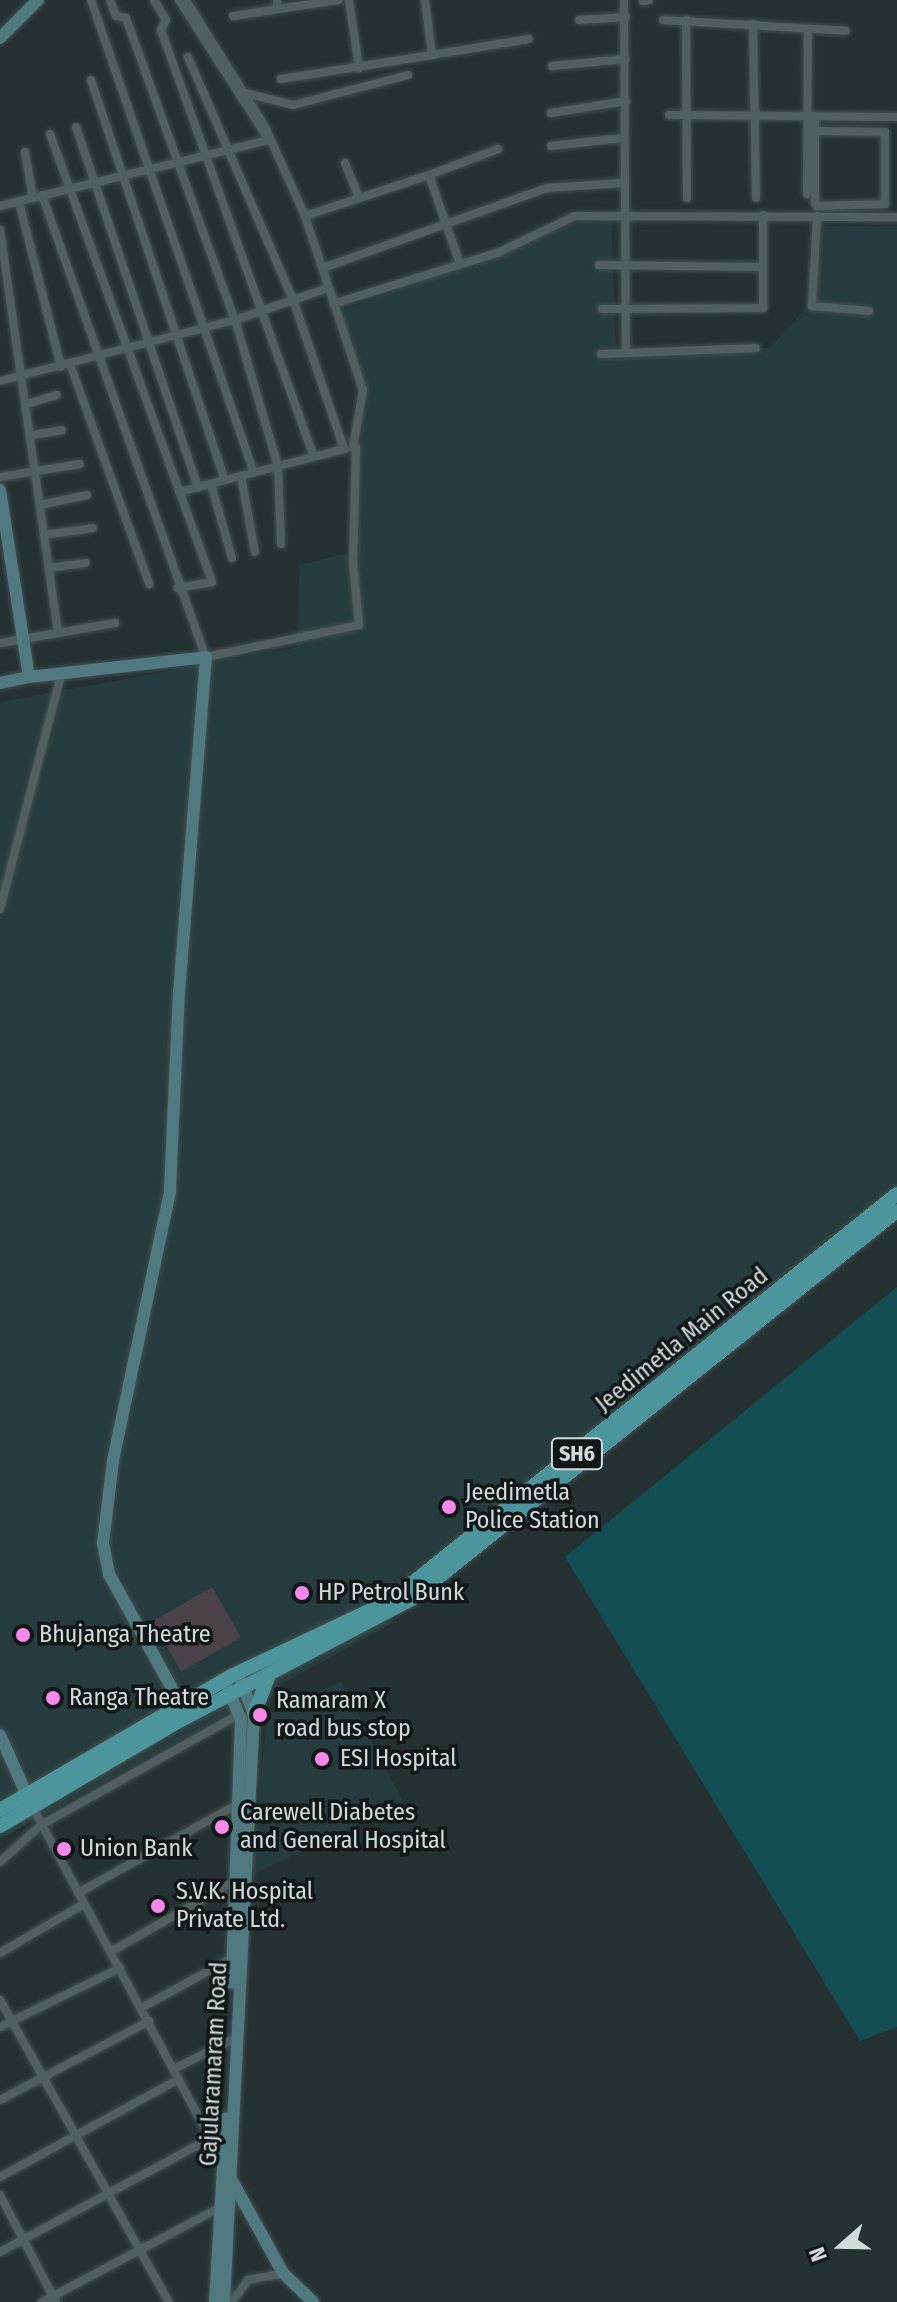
<!DOCTYPE html>
<style>
body{margin:0}
#map{position:relative;width:897px;height:2302px;overflow:hidden;background:#253133;font-family:"Fira Sans Condensed",sans-serif}
div>[style]{position:absolute}
[style*='--x']{left:calc(var(--x)*1px);top:calc(var(--y)*1px);width:calc(var(--w)*1px);rotate:calc(var(--a)*1deg)}
.built>*{inset:0;background:#273c3e}
.green>*{inset:0;background:#134e54}
.building>*{inset:0;background:#4a4149;transform-origin:0 0}
.roads{filter:drop-shadow(0 0 2px #444f50) drop-shadow(0 0 2px #444f50)}
.street>*{height:8px;margin:-4px;padding:0 4px;transform-origin:4px;border-radius:4px;background:#525f61}
.secondary>*{height:12px;margin:-6px;padding:0 6px;transform-origin:6px;border-radius:6px;background:#507a7f}
.primary>*{height:14px;margin:-7px;padding:0 7px;transform-origin:7px;border-radius:7px;background:#4d959c}
.dots>*{width:22px;height:22px;translate:-50% -50%;box-sizing:border-box;border:4px solid #121819;border-radius:50%}
span{translate:-50% -50%;white-space:nowrap;text-align:center;line-height:1.15;-webkit-text-stroke:7px #121819;paint-order:stroke}
.shield-label span{padding:2px 6px;background:#121819;border:2px solid;border-radius:6px;-webkit-text-stroke-width:0}
.shield-label{font-size:22px;color:#d2dada;font-weight:700}
.street-label{font-size:24px;color:#d2dada}
.poi-label{font-size:24px;color:#d2dada}
.left{translate:0 -50%;text-align:left}
.north{position:absolute;left:801px;top:2206px;width:80px;height:80px;-webkit-text-stroke:6px #121819;paint-order:stroke;rotate:250deg;font-size:22px;font-weight:700;line-height:32px;text-align:center;color:#d2dada}
.north::after{content:'';display:block;margin:auto;width:28px;height:36px;background:#d2dada;clip-path:polygon(50% 0,100% 100%,50% 72%,0 100%)}
</style>
<div id="map">
<div class="built">
<div style="clip-path:polygon(611px 210px,616px 351px,770px 348px,808px 305px,819px 226px,897px 227px,897px 1192px,377px 1598px,395px 1622px,0 1839px,0 702px,298px 647px,299px 565px,352px 552px,364px 403px,333px 314px)"></div>
<div style="clip-path:polygon(341px 1681px,403px 1802px,252px 1875px,267px 1716px)"></div>
</div>
<div class="green">
<div style="clip-path:polygon(897px 1287px,897px 2027px,860px 2041px,565px 1557px)"></div>
</div>
<div class="building">
<div style="left:212px;top:1587px;width:58px;height:69px;rotate:60deg"></div>
</div>
<div class="roads">
<div class="street">
<div style="--x:91;--y:0;--w:500;--a:70.99"></div>
<div style="--x:110;--y:0;--w:17;--a:69"></div>
<div style="--x:116;--y:16;--w:10;--a:11"></div>
<div style="--x:126;--y:18;--w:321;--a:70.2"></div>
<div style="--x:235;--y:320;--w:152;--a:73.6"></div>
<div style="--x:278;--y:466;--w:78;--a:87.8"></div>
<div style="--x:154;--y:0;--w:23;--a:59"></div>
<div style="--x:166;--y:20;--w:11;--a:117"></div>
<div style="--x:161;--y:30;--w:450;--a:70.3"></div>
<div style="--x:179;--y:0;--w:159;--a:57.3"></div>
<div style="--x:186;--y:0;--w:150;--a:58.1"></div>
<div style="--x:265;--y:127;--w:98;--a:65.8"></div>
<div style="--x:305;--y:216;--w:183;--a:71.6"></div>
<div style="--x:363;--y:390;--w:59;--a:99.8"></div>
<div style="--x:277;--y:0;--w:9;--a:84"></div>
<div style="--x:278;--y:9;--w:61;--a:-8.5"></div>
<div style="--x:349;--y:0;--w:69;--a:81.6"></div>
<div style="--x:624;--y:0;--w:353;--a:89.7"></div>
<div style="--x:643;--y:1;--w:6;--a:-9"></div>
<div style="--x:233;--y:16;--w:46;--a:-8.8"></div>
<div style="--x:579;--y:20;--w:47;--a:-3.7"></div>
<div style="--x:663;--y:20;--w:183;--a:3.4"></div>
<div style="--x:686;--y:20;--w:178;--a:89.7"></div>
<div style="--x:753;--y:24;--w:174;--a:89"></div>
<div style="--x:432;--y:55;--w:98;--a:-9.4"></div>
<div style="--x:552;--y:66;--w:74;--a:-5.4"></div>
<div style="--x:281;--y:79;--w:153;--a:-9"></div>
<div style="--x:432;--y:55;--w:55;--a:-97.3"></div>
<div style="--x:91;--y:80;--w:422;--a:71.5"></div>
<div style="--x:245;--y:93;--w:49;--a:14"></div>
<div style="--x:293;--y:105;--w:119;--a:-14.6"></div>
<div style="--x:551;--y:113;--w:76;--a:-9.1"></div>
<div style="--x:669;--y:115;--w:228;--a:0.5"></div>
<div style="--x:76;--y:127;--w:381;--a:71.3"></div>
<div style="--x:815;--y:131;--w:70;--a:0.8"></div>
<div style="--x:885;--y:132;--w:72;--a:90"></div>
<div style="--x:885;--y:204;--w:68;--a:178.3"></div>
<div style="--x:817;--y:206;--w:4;--a:-124"></div>
<div style="--x:815;--y:203;--w:87;--a:-90"></div>
<div style="--x:50;--y:134;--w:476;--a:70.1"></div>
<div style="--x:212;--y:582;--w:35;--a:170"></div>
<div style="--x:551;--y:146;--w:72;--a:-6.3"></div>
<div style="--x:25;--y:152;--w:47;--a:80.1"></div>
<div style="--x:345;--y:163;--w:38;--a:68"></div>
<div style="--x:429;--y:175;--w:74;--a:-20.6"></div>
<div style="--x:807;--y:194;--w:165;--a:-89.7"></div>
<div style="--x:42;--y:195;--w:490;--a:70.5"></div>
<div style="--x:206;--y:657;--w:156;--a:-11.8"></div>
<div style="--x:359;--y:625;--w:62;--a:-95.5"></div>
<div style="--x:353;--y:563;--w:116;--a:-88.5"></div>
<div style="--x:19;--y:202;--w:170;--a:75.7"></div>
<div style="--x:0;--y:206;--w:276;--a:-13.8"></div>
<div style="--x:305;--y:216;--w:131;--a:-18.3"></div>
<div style="--x:429;--y:175;--w:52;--a:70.9"></div>
<div style="--x:446;--y:224;--w:107;--a:-19.6"></div>
<div style="--x:547;--y:188;--w:74;--a:-3.9"></div>
<div style="--x:817;--y:216;--w:90;--a:93.2"></div>
<div style="--x:812;--y:306;--w:57;--a:5"></div>
<div style="--x:0;--y:230;--w:407;--a:81.8"></div>
<div style="--x:599;--y:265;--w:163;--a:0.7"></div>
<div style="--x:323;--y:268;--w:131;--a:-19.7"></div>
<div style="--x:446;--y:224;--w:42;--a:70.7"></div>
<div style="--x:333;--y:304;--w:172;--a:-17.3"></div>
<div style="--x:497;--y:253;--w:86;--a:-25.4"></div>
<div style="--x:575;--y:216;--w:322;--a:0.2"></div>
<div style="--x:602;--y:309;--w:161;--a:-0.4"></div>
<div style="--x:763;--y:308;--w:93;--a:-90"></div>
<div style="--x:601;--y:354;--w:155;--a:-2.2"></div>
<div style="--x:70;--y:364;--w:234;--a:70.2"></div>
<div style="--x:0;--y:381;--w:243;--a:-14.6"></div>
<div style="--x:235;--y:320;--w:98;--a:-19"></div>
<div style="--x:27;--y:404;--w:31;--a:-17"></div>
<div style="--x:32;--y:435;--w:30;--a:-9"></div>
<div style="--x:241;--y:476;--w:77;--a:79.6"></div>
<div style="--x:0;--y:477;--w:81;--a:-9.2"></div>
<div style="--x:211;--y:484;--w:77;--a:74.2"></div>
<div style="--x:179;--y:492;--w:171;--a:-14.6"></div>
<div style="--x:344;--y:449;--w:155;--a:-108.8"></div>
<div style="--x:294;--y:302;--w:267;--a:-113.4"></div>
<div style="--x:40;--y:505;--w:48;--a:-12"></div>
<div style="--x:44;--y:535;--w:49;--a:-8.1"></div>
<div style="--x:49;--y:568;--w:37;--a:-8"></div>
<div style="--x:0;--y:643;--w:117;--a:-9.9"></div>
<div style="--x:0;--y:909;--w:242;--a:-75.4"></div>
<div style="--x:33;--y:1808;--w:397;--a:61.8"></div>
<div style="--x:0;--y:1862;--w:55;--a:-42.1"></div>
<div style="--x:41;--y:1825;--w:228;--a:-29.2"></div>
<div style="--x:78;--y:1893;--w:185;--a:-29.1"></div>
<div style="--x:112;--y:1951;--w:141;--a:-29.8"></div>
<div style="--x:0;--y:1953;--w:97;--a:-30.3"></div>
<div style="--x:0;--y:2000;--w:346;--a:60.8"></div>
<div style="--x:141;--y:2008;--w:104;--a:-28.8"></div>
<div style="--x:0;--y:2027;--w:134;--a:-26.2"></div>
<div style="--x:174;--y:2069;--w:64;--a:-27"></div>
<div style="--x:0;--y:2100;--w:169;--a:-27.9"></div>
<div style="--x:0;--y:2177;--w:204;--a:-28.7"></div>
<div style="--x:0;--y:2195;--w:121;--a:62.4"></div>
<div style="--x:0;--y:2252;--w:242;--a:-28.4"></div>
<div style="--x:42;--y:2302;--w:200;--a:-28"></div>
<div style="--x:232;--y:2302;--w:27;--a:-54"></div>
<div style="--x:248;--y:2280;--w:36;--a:-11"></div>
</div>
<div class="secondary">
<div style="--x:0;--y:38;--w:54;--a:-45"></div>
<div style="--x:0;--y:490;--w:189;--a:81.2"></div>
<div style="--x:29;--y:677;--w:178;--a:-6.4"></div>
<div style="--x:206;--y:657;--w:335;--a:94.6"></div>
<div style="--x:179;--y:991;--w:201;--a:92.6"></div>
<div style="--x:170;--y:1192;--w:275;--a:102"></div>
<div style="--x:113;--y:1461;--w:83;--a:97"></div>
<div style="--x:103;--y:1543;--w:32;--a:79"></div>
<div style="--x:109;--y:1574;--w:149;--a:61.2"></div>
<div style="--x:0;--y:683;--w:30;--a:-12"></div>
<div style="--x:228;--y:1689;--w:33;--a:67"></div>
<div style="--x:241;--y:1719;--w:264;--a:92"></div>
<div style="--x:0;--y:1735;--w:73;--a:65.9"></div>
<div style="--x:231;--y:2179;--w:107;--a:61"></div>
<div style="--x:283;--y:2273;--w:42;--a:44"></div>
<div style="--x:215;--y:2302;--w:184;--a:-86.6"></div>
<div style="--x:224;--y:2302;--w:589;--a:-87.08"></div>
<div style="--x:254;--y:1714;--w:35;--a:-112"></div>
</div>
<div class="primary">
<div style="--x:254;--y:1714;--w:42;--a:-69"></div>
<div style="--x:0;--y:1810;--w:269;--a:-30.1"></div>
<div style="--x:233;--y:1675;--w:174;--a:-25.2"></div>
<div style="--x:390;--y:1601;--w:650;--a:-38.76"></div>
<div style="--x:0;--y:1826;--w:210;--a:-30.4"></div>
<div style="--x:181;--y:1720;--w:259;--a:-27.7"></div>
<div style="--x:410;--y:1600;--w:623;--a:-38.62"></div>
</div>
</div>
<div class="dots">
<div style="left:449px;top:1507px;background:#f788ec"></div>
<div style="left:302px;top:1593px;background:#f788ec"></div>
<div style="left:23px;top:1635px;background:#f788ec"></div>
<div style="left:53px;top:1698px;background:#f788ec"></div>
<div style="left:260px;top:1715px;background:#f788ec"></div>
<div style="left:322px;top:1759px;background:#f788ec"></div>
<div style="left:222px;top:1827px;background:#f788ec"></div>
<div style="left:64px;top:1849px;background:#f788ec"></div>
<div style="left:158px;top:1906px;background:#f788ec"></div>
</div>
<div class="shield-label">
<span style="left:577px;top:1454px">SH6</span>
</div>
<div class="street-label">
<span style="left:682px;top:1340px;rotate:-39deg">Jeedimetla Main Road</span>
<span style="left:214px;top:2064px;rotate:-87deg">Gajularamaram Road</span>
</div>
<div class="poi-label">
<span class="left" style="left:465px;top:1507px">Jeedimetla<br>Police Station</span>
<span class="left" style="left:318px;top:1593px">HP Petrol Bunk</span>
<span class="left" style="left:39px;top:1635px">Bhujanga Theatre</span>
<span class="left" style="left:69px;top:1698px">Ranga Theatre</span>
<span class="left" style="left:276px;top:1715px">Ramaram X<br>road bus stop</span>
<span class="left" style="left:340px;top:1759px">ESI Hospital</span>
<span class="left" style="left:240px;top:1827px">Carewell Diabetes<br>and General Hospital</span>
<span class="left" style="left:80px;top:1849px">Union Bank</span>
<span class="left" style="left:176px;top:1906px">S.V.K. Hospital<br>Private Ltd.</span>
</div>
<div class="north">N</div>
</div>
